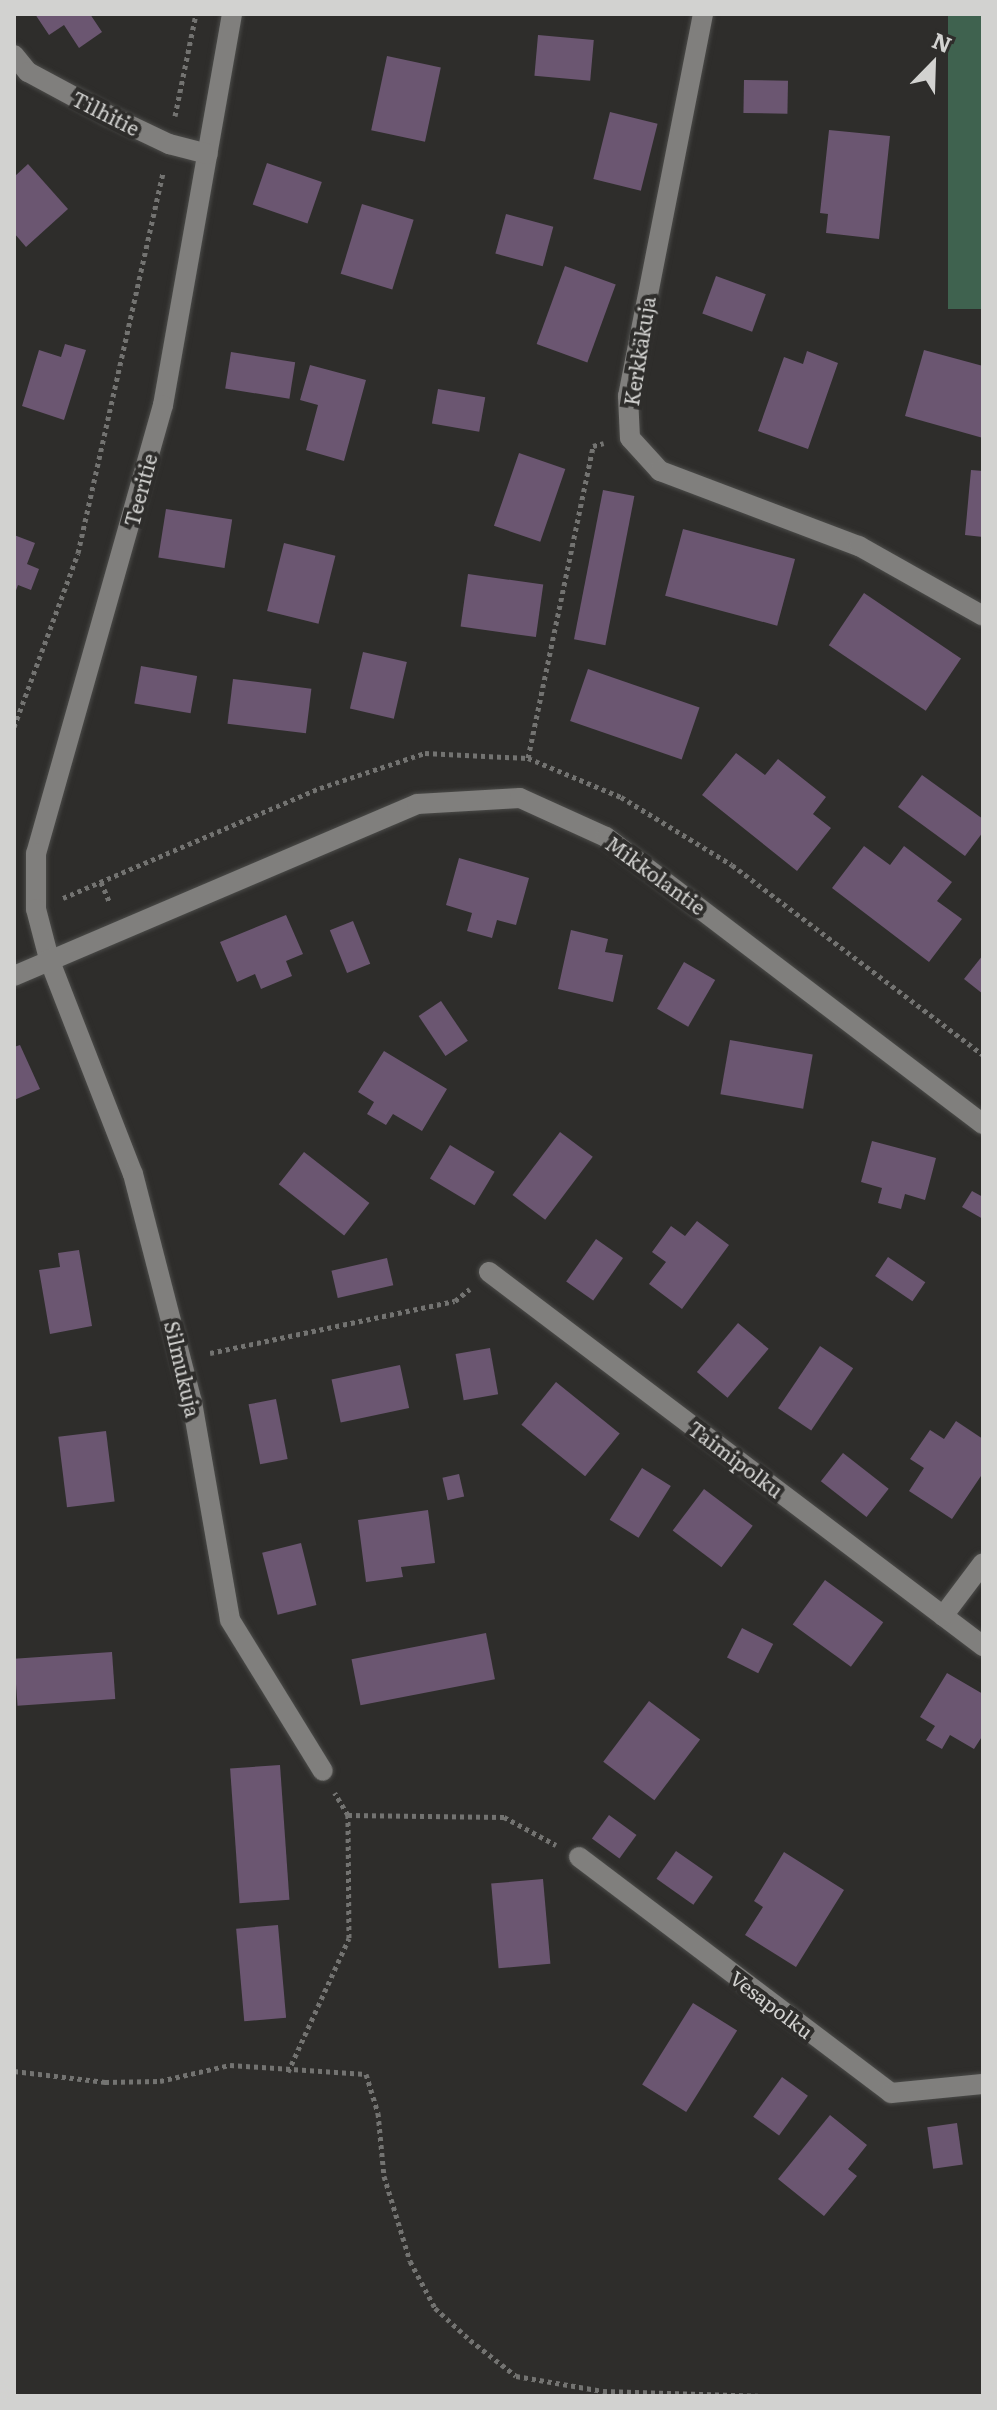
<!DOCTYPE html>
<meta charset="utf-8">
<style>
body{margin:0}
#map{position:relative;width:997px;height:2410px;overflow:hidden;background:#2e2d2b;font-family:Literata,serif}
div>[style]{position:absolute}
[style*='--x']{left:calc(var(--x)*1px);top:calc(var(--y)*1px);width:calc(var(--w)*1px);rotate:calc(var(--a)*1deg)}
.forest>*{inset:0;background:#3f624f;transform-origin:0 0}
.building>*{inset:0;background:#6b5671;transform-origin:0 0}
.path>*{height:5px;margin-top:-2.5px;transform-origin:0;background:repeating-linear-gradient(90deg,#737371 0 4px,transparent 0 8px)}
.roads{filter:drop-shadow(0 0 2px #4b4b49) drop-shadow(0 0 2px #4b4b49)}
.street>*{height:20px;margin:-10px;padding:0 10px;transform-origin:10px;border-radius:10px;background:#807f7d}
span{translate:-50% -50%;white-space:nowrap;text-align:center;line-height:1.15;-webkit-text-stroke:8px #2e2d2b;paint-order:stroke}
.street-label{font-size:20px;color:#d2d2d0}
.frame{position:absolute;inset:0;border:16px solid #d2d2d0;pointer-events:none}
.north{position:absolute;left:893px;top:24px;width:80px;height:80px;-webkit-text-stroke:6px #2e2d2b;paint-order:stroke;rotate:23deg;font-size:22px;font-weight:700;line-height:32px;text-align:center;color:#d2d2d0}
.north::after{content:'';display:block;margin:auto;width:28px;height:36px;background:#d2d2d0;clip-path:polygon(50% 0,100% 100%,50% 72%,0 100%)}
</style>
<div id="map">
<div class="forest">
<div style="left:948px;top:14px;width:35px;height:295px"></div>
</div>
<div class="building">
<div style="clip-path:polygon(35px 14px,90px 14px,102px 32px,79px 48px,64px 25px,49px 35px)"></div>
<div style="left:538px;top:35px;width:56px;height:41px;rotate:5deg"></div>
<div style="left:387px;top:56px;width:55px;height:76px;rotate:12deg"></div>
<div style="left:744px;top:80px;width:44px;height:33px;rotate:1deg"></div>
<div style="left:610px;top:112px;width:49px;height:69px;rotate:14deg"></div>
<div style="clip-path:polygon(829px 130px,890px 136px,879px 239px,826px 233px,828px 214px,820px 213px)"></div>
<div style="left:267px;top:163px;width:58px;height:44px;rotate:19deg"></div>
<div style="clip-path:polygon(28px 164px,68px 209px,26px 247px,14px 233px,14px 177px)"></div>
<div style="left:362px;top:204px;width:54px;height:73px;rotate:17deg"></div>
<div style="left:506px;top:214px;width:49px;height:41px;rotate:15deg"></div>
<div style="left:565px;top:266px;width:54px;height:83px;rotate:20deg"></div>
<div style="left:716px;top:276px;width:53px;height:40px;rotate:20deg"></div>
<div style="clip-path:polygon(65px 344px,86px 350px,64px 420px,22px 406px,39px 350px,61px 357px)"></div>
<div style="clip-path:polygon(924px 350px,983px 366px,983px 438px,905px 416px)"></div>
<div style="clip-path:polygon(807px 351px,838px 363px,808px 449px,758px 431px,784px 357px,803px 364px)"></div>
<div style="left:231px;top:352px;width:65px;height:37px;rotate:9deg"></div>
<div style="clip-path:polygon(310px 365px,366px 380px,344px 461px,306px 450px,318px 405px,300px 400px)"></div>
<div style="left:438px;top:389px;width:48px;height:35px;rotate:10deg"></div>
<div style="left:519px;top:453px;width:49px;height:77px;rotate:19deg"></div>
<div style="clip-path:polygon(971px 470px,983px 471px,983px 537px,965px 535px)"></div>
<div style="left:603px;top:490px;width:32px;height:152px;rotate:11deg"></div>
<div style="left:166px;top:509px;width:67px;height:49px;rotate:9deg"></div>
<div style="left:683px;top:529px;width:116px;height:69px;rotate:15deg"></div>
<div style="clip-path:polygon(14px 535px,35px 543px,27px 564px,39px 569px,31px 590px,18px 585px,14px 596px)"></div>
<div style="left:284px;top:543px;width:53px;height:70px;rotate:14deg"></div>
<div style="left:468px;top:574px;width:76px;height:53px;rotate:8deg"></div>
<div style="left:864px;top:593px;width:117px;height:63px;rotate:34deg"></div>
<div style="left:363px;top:652px;width:45px;height:58px;rotate:13deg"></div>
<div style="left:141px;top:666px;width:57px;height:38px;rotate:10deg"></div>
<div style="left:588px;top:669px;width:118px;height:55px;rotate:19deg"></div>
<div style="left:233px;top:679px;width:79px;height:45px;rotate:7deg"></div>
<div style="clip-path:polygon(736px 753px,765px 775px,778px 759px,826px 797px,813px 814px,831px 828px,797px 871px,702px 795px)"></div>
<div style="clip-path:polygon(922px 775px,983px 819px,983px 832px,965px 856px,898px 807px)"></div>
<div style="clip-path:polygon(864px 846px,890px 865px,904px 846px,952px 882px,937px 901px,962px 919px,929px 962px,832px 888px)"></div>
<div style="clip-path:polygon(459px 858px,529px 878px,516px 925px,497px 920px,492px 938px,467px 931px,472px 913px,446px 905px)"></div>
<div style="clip-path:polygon(286px 915px,303px 954px,286px 961px,292px 976px,261px 989px,255px 974px,237px 982px,220px 942px)"></div>
<div style="left:353px;top:921px;width:46px;height:25px;rotate:68deg"></div>
<div style="clip-path:polygon(571px 930px,608px 939px,605px 952px,623px 955px,613px 1002px,558px 989px)"></div>
<div style="clip-path:polygon(983px 955px,983px 994px,964px 979px)"></div>
<div style="left:684px;top:962px;width:36px;height:54px;rotate:30deg"></div>
<div style="left:441px;top:1001px;width:48px;height:27px;rotate:56deg"></div>
<div style="left:730px;top:1040px;width:84px;height:55px;rotate:10deg"></div>
<div style="clip-path:polygon(20px 1045px,40px 1089px,14px 1100px,14px 1047px)"></div>
<div style="clip-path:polygon(384px 1051px,447px 1089px,422px 1131px,393px 1114px,386px 1125px,367px 1114px,374px 1102px,358px 1092px)"></div>
<div style="left:560px;top:1132px;width:41px;height:79px;rotate:37deg"></div>
<div style="clip-path:polygon(872px 1141px,936px 1158px,925px 1200px,905px 1194px,901px 1209px,878px 1203px,882px 1188px,861px 1182px)"></div>
<div style="left:450px;top:1145px;width:52px;height:39px;rotate:31deg"></div>
<div style="left:304px;top:1152px;width:83px;height:41px;rotate:38deg"></div>
<div style="clip-path:polygon(972px 1191px,983px 1197px,983px 1219px,962px 1207px)"></div>
<div style="clip-path:polygon(697px 1221px,729px 1245px,682px 1309px,649px 1284px,666px 1262px,652px 1252px,671px 1226px,685px 1236px)"></div>
<div style="left:596px;top:1239px;width:33px;height:52px;rotate:35deg"></div>
<div style="clip-path:polygon(79px 1250px,92px 1326px,50px 1334px,39px 1270px,60px 1267px,58px 1253px)"></div>
<div style="left:888px;top:1257px;width:45px;height:23px;rotate:34deg"></div>
<div style="left:387px;top:1258px;width:28px;height:57px;rotate:77deg"></div>
<div style="left:738px;top:1323px;width:40px;height:64px;rotate:40deg"></div>
<div style="left:820px;top:1346px;width:40px;height:75px;rotate:34deg"></div>
<div style="left:490px;top:1348px;width:47px;height:35px;rotate:80deg"></div>
<div style="left:400px;top:1365px;width:44px;height:70px;rotate:78deg"></div>
<div style="left:556px;top:1382px;width:82px;height:55px;rotate:39deg"></div>
<div style="left:276px;top:1399px;width:61px;height:28px;rotate:79deg"></div>
<div style="clip-path:polygon(956px 1421px,983px 1439px,983px 1473px,952px 1519px,909px 1491px,924px 1468px,910px 1459px,930px 1430px,944px 1439px)"></div>
<div style="left:106px;top:1431px;width:71px;height:48px;rotate:83deg"></div>
<div style="left:843px;top:1453px;width:58px;height:36px;rotate:38deg"></div>
<div style="left:642px;top:1468px;width:34px;height:61px;rotate:32deg"></div>
<div style="left:459px;top:1474px;width:23px;height:17px;rotate:77deg"></div>
<div style="left:704px;top:1489px;width:61px;height:52px;rotate:37deg"></div>
<div style="clip-path:polygon(428px 1510px,435px 1563px,401px 1567px,403px 1577px,366px 1582px,358px 1520px)"></div>
<div style="left:301px;top:1543px;width:64px;height:40px;rotate:76deg"></div>
<div style="left:825px;top:1580px;width:72px;height:55px;rotate:36deg"></div>
<div style="left:742px;top:1628px;width:35px;height:33px;rotate:27deg"></div>
<div style="left:486px;top:1633px;width:47px;height:137px;rotate:79deg"></div>
<div style="left:112px;top:1652px;width:47px;height:98px;rotate:86deg"></div>
<div style="clip-path:polygon(947px 1673px,983px 1694px,983px 1735px,974px 1749px,950px 1735px,942px 1749px,926px 1740px,935px 1726px,920px 1717px)"></div>
<div style="left:649px;top:1701px;width:64px;height:76px;rotate:37deg"></div>
<div style="left:280px;top:1765px;width:135px;height:50px;rotate:86deg"></div>
<div style="left:609px;top:1815px;width:34px;height:29px;rotate:36deg"></div>
<div style="left:676px;top:1851px;width:45px;height:34px;rotate:35deg"></div>
<div style="clip-path:polygon(784px 1852px,844px 1890px,796px 1967px,745px 1935px,763px 1907px,754px 1901px)"></div>
<div style="left:543px;top:1879px;width:85px;height:52px;rotate:85deg"></div>
<div style="left:278px;top:1925px;width:93px;height:42px;rotate:85deg"></div>
<div style="left:693px;top:2003px;width:52px;height:96px;rotate:32deg"></div>
<div style="left:782px;top:2077px;width:32px;height:49px;rotate:36deg"></div>
<div style="clip-path:polygon(830px 2115px,867px 2145px,848px 2169px,857px 2176px,824px 2216px,778px 2179px)"></div>
<div style="left:957px;top:2123px;width:42px;height:30px;rotate:82deg"></div>
</div>
<div class="path">
<div style="--x:175;--y:116;--w:104;--a:-78.4"></div>
<div style="--x:14;--y:727;--w:185;--a:-69.8"></div>
<div style="--x:78;--y:553;--w:390;--a:-77.4"></div>
<div style="--x:528;--y:758;--w:319;--a:-78.2"></div>
<div style="--x:593;--y:446;--w:11;--a:-15"></div>
<div style="--x:101;--y:882;--w:23;--a:67"></div>
<div style="--x:63;--y:898;--w:280;--a:-23.2"></div>
<div style="--x:320;--y:788;--w:111;--a:-18.4"></div>
<div style="--x:425;--y:753;--w:103;--a:2.8"></div>
<div style="--x:528;--y:758;--w:101;--a:22.8"></div>
<div style="--x:621;--y:797;--w:130;--a:31.5"></div>
<div style="--x:732;--y:865;--w:315;--a:37.1"></div>
<div style="--x:210;--y:1353;--w:250;--a:-12"></div>
<div style="--x:455;--y:1301;--w:19;--a:-39"></div>
<div style="--x:348;--y:1815;--w:156;--a:0.7"></div>
<div style="--x:504;--y:1817;--w:59;--a:28.3"></div>
<div style="--x:14;--y:2071;--w:92;--a:6.9"></div>
<div style="--x:105;--y:2082;--w:55;--a:-1"></div>
<div style="--x:160;--y:2081;--w:72;--a:-12.9"></div>
<div style="--x:230;--y:2065;--w:136;--a:3.8"></div>
<div style="--x:366;--y:2074;--w:41;--a:72.9"></div>
<div style="--x:378;--y:2113;--w:63;--a:84.6"></div>
<div style="--x:384;--y:2176;--w:89;--a:73"></div>
<div style="--x:410;--y:2261;--w:53;--a:62"></div>
<div style="--x:435;--y:2308;--w:47;--a:42.4"></div>
<div style="--x:470;--y:2340;--w:58;--a:38"></div>
<div style="--x:516;--y:2376;--w:88;--a:9.8"></div>
<div style="--x:603;--y:2391;--w:155;--a:1.8"></div>
<div style="--x:288;--y:2072;--w:147;--a:-65.5"></div>
<div style="--x:349;--y:1938;--w:123;--a:-90.5"></div>
<div style="--x:348;--y:1815;--w:26;--a:-121"></div>
</div>
<div class="roads">
<div class="street">
<div style="--x:232;--y:14;--w:397;--a:100"></div>
<div style="--x:163;--y:405;--w:466;--a:105.8"></div>
<div style="--x:36;--y:853;--w:56;--a:90"></div>
<div style="--x:36;--y:909;--w:52;--a:75.4"></div>
<div style="--x:49;--y:959;--w:231;--a:68.7"></div>
<div style="--x:133;--y:1174;--w:236;--a:75.5"></div>
<div style="--x:192;--y:1402;--w:221;--a:80.1"></div>
<div style="--x:230;--y:1620;--w:177;--a:58.4"></div>
<div style="--x:703;--y:14;--w:389;--a:101.1"></div>
<div style="--x:628;--y:396;--w:42;--a:87.3"></div>
<div style="--x:630;--y:438;--w:45;--a:47.7"></div>
<div style="--x:660;--y:471;--w:213;--a:20.7"></div>
<div style="--x:859;--y:546;--w:142;--a:29.4"></div>
<div style="--x:14;--y:55;--w:22;--a:51"></div>
<div style="--x:28;--y:72;--w:91;--a:28.3"></div>
<div style="--x:108;--y:115;--w:68;--a:25.4"></div>
<div style="--x:169;--y:144;--w:40;--a:14.4"></div>
<div style="--x:14;--y:976;--w:438;--a:-23.1"></div>
<div style="--x:417;--y:804;--w:103;--a:-3.3"></div>
<div style="--x:520;--y:798;--w:94;--a:24.4"></div>
<div style="--x:606;--y:837;--w:474;--a:37.3"></div>
<div style="--x:489;--y:1272;--w:620;--a:37.13"></div>
<div style="--x:943;--y:1616;--w:66;--a:-53"></div>
<div style="--x:579;--y:1857;--w:391;--a:37.1"></div>
<div style="--x:891;--y:2093;--w:92;--a:-5.6"></div>
</div>
</div>
<div class="street-label">
<span style="left:106px;top:113px;rotate:27deg">Tilhitie</span>
<span style="left:639px;top:351px;rotate:-81deg">Kerkkäkuja</span>
<span style="left:140px;top:490px;rotate:-75deg">Teeritie</span>
<span style="left:656px;top:875px;rotate:36deg">Mikkolantie</span>
<span style="left:183px;top:1369px;rotate:77deg">Silmukuja</span>
<span style="left:736px;top:1459px;rotate:37deg">Taimipolku</span>
<span style="left:772px;top:2004px;rotate:37deg">Vesapolku</span>
</div>
<div class="frame"></div>
<div class="north">N</div>
</div>
